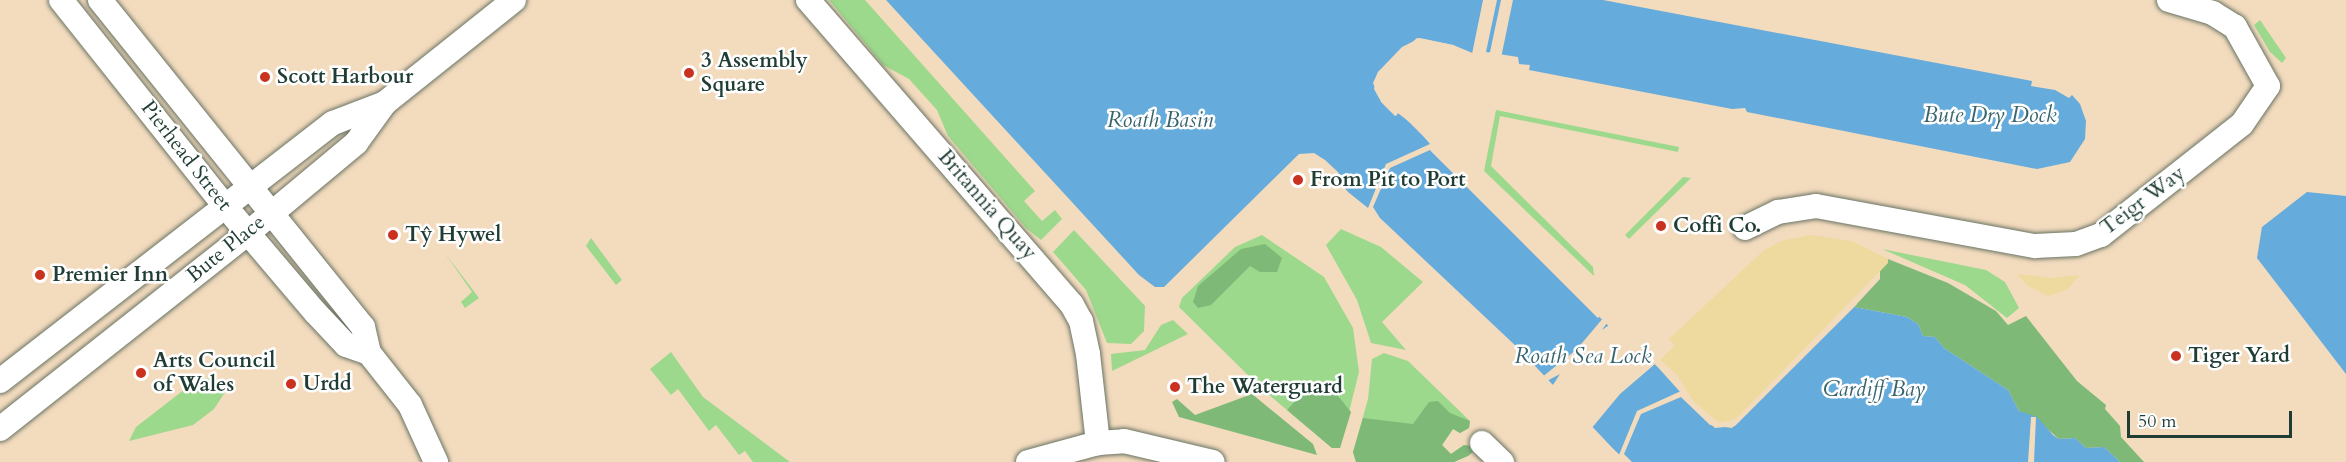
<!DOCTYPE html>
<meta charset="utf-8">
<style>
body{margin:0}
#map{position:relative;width:2346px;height:462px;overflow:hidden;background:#f3dbbe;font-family:Cardo,serif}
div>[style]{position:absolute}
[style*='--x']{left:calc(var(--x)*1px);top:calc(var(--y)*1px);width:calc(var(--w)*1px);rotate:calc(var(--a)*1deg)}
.green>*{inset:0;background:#9dd98d}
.forest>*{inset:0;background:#7eb978}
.sand>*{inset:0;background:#eeda9e}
.water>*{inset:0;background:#65abdb}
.pier>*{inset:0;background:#f3dbbe;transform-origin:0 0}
.roads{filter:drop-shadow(0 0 2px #697464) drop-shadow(0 0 2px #697464)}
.minor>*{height:24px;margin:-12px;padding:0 12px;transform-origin:12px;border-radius:12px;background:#fff}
.dots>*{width:16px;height:16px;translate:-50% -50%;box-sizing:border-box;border:3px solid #fff;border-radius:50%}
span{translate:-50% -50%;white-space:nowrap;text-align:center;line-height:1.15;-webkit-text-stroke:5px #fff;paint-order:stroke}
.poi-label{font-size:21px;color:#1f3d34;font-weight:700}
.left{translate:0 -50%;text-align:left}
.street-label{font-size:21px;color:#1f3d34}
.water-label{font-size:22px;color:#38646e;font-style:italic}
.scale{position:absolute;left:2127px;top:411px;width:165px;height:27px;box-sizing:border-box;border:3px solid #1f3d34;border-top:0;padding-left:8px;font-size:18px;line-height:21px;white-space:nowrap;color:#1f3d34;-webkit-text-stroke:4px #fff;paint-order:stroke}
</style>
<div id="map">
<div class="green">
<div style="clip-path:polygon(829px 0,865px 0,1035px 191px,1024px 201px,1042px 221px,1055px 210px,1062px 219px,1041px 240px,1026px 228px,948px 136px,937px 110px,909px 79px,883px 65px)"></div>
<div style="clip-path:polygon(2260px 20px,2286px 58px,2282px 63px,2270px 52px,2254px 25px)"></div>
<div style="clip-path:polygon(1496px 110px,1679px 147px,1678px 152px,1500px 116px,1491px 166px,1593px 267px,1594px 276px,1484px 171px)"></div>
<div style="clip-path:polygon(1683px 177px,1691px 178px,1629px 239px,1625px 235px)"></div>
<div style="clip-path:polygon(1341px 229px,1381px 247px,1423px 282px,1382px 322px,1406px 350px,1371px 343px,1357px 300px,1326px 245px)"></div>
<div style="clip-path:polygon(1074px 230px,1145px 306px,1144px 331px,1131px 344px,1107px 343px,1086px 290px,1053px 252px)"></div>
<div style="clip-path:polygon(1262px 235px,1324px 277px,1353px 328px,1359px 372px,1340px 448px,1332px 448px,1262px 389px,1179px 307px,1182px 298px,1235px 247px)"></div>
<div style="clip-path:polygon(591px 238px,622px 280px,616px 285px,586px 246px)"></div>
<div style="clip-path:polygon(1882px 249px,1986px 270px,2005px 282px,2019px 308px,2007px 318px,1965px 285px)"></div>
<div style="clip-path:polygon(444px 252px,479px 298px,465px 308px,461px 302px,472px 292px)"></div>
<div style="clip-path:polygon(1173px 320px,1188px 334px,1112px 371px,1111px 354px,1145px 350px,1161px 325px)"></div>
<div style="clip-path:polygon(671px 352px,703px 397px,790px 462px,753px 462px,745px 451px,739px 455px,716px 425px,709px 431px,678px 389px,671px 395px,650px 369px)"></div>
<div style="clip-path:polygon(1384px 353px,1408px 361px,1470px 421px,1469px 428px,1460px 433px,1453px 429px,1442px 445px,1451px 454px,1464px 445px,1473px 452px,1454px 462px,1356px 462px,1353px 452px,1368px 399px,1372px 359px)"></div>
<div style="clip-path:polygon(187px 375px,231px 383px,214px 409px,193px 425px,129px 441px,136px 427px,185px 389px)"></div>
</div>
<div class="forest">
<div style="clip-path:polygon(1265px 244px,1282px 258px,1277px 272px,1260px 272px,1250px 266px,1211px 305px,1198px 308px,1193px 302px,1198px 286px,1241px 249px)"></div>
<div style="clip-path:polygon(1888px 259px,1948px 283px,1996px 311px,2008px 325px,2026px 316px,2077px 381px,2106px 405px,2105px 409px,2120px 426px,2121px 437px,2144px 462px,2120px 462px,2104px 447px,2086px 448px,2075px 438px,2059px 439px,2037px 420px,2019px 411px,2008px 390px,1944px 348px,1935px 337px,1923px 336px,1918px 324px,1907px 317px,1854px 307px,1880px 279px,1880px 271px)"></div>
<div style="clip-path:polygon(1330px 386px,1351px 412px,1340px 448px,1332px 448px,1287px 410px,1300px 396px)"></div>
<div style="clip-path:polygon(1252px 394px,1313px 444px,1317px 455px,1179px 417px,1172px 402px,1177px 399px,1195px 415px)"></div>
<div style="clip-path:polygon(1438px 401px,1450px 413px,1470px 421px,1469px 428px,1460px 433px,1453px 429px,1442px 445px,1451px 454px,1464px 445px,1471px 446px,1473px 452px,1468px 456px,1454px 462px,1356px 462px,1353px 452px,1363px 418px,1413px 424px,1429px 402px)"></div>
</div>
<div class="sand">
<div style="clip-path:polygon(1811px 235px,1852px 241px,1888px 259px,1888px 263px,1736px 419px,1719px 423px,1693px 401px,1677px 375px,1660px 360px,1675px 345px,1669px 339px,1763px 251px,1781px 241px)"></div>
<div style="clip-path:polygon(2017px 274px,2050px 278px,2080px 275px,2067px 290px,2048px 296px,2028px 286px)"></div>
</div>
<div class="water">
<div style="clip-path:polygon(886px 0,1483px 0,1472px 54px,1453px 45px,1417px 38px,1378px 72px,1374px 89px,1379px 98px,1396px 116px,1398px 113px,1417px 128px,1430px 144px,1386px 164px,1368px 208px,1348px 192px,1336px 177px,1339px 173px,1325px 160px,1314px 153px,1299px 154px,1164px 287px,1155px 287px,1139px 275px)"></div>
<div style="clip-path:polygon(1497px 0,1603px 0,2032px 81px,2031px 86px,2055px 90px,2069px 98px,2072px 95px,2080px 104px,2086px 121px,2085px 139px,2070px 162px,2037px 169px,1747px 112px,1745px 108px,1732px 109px,1529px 70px,1530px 65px,1519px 64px,1518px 57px,1486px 52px)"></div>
<div style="clip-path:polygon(1430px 150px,1645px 362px,1655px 364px,1681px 391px,1637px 411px,1619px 455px,1518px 348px,1380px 218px,1373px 207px,1390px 168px)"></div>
<div style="clip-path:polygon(2307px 192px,2346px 196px,2346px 374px,2257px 258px,2262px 227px)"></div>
<div style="clip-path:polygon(1854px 307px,1907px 317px,1918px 324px,1923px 336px,1935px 337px,1944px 348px,2008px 390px,2019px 411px,2037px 417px,2053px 435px,2059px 439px,2075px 438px,2086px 448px,2104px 447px,2120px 462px,1632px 462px,1624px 454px,1641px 414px,1681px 397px,1710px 425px,1732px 428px)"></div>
</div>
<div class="pier">
<div style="clip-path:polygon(1501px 0,1513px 0,1501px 58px,1486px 55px,1490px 52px)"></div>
<div style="clip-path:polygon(1420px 38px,1453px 45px,1475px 54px,1472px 57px,1452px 48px,1417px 41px,1378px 78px,1378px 92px,1385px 102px,1419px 126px,1433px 142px,1433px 146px,1406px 119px,1398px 113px,1395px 116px,1381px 102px,1373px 83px,1378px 72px,1402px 47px)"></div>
<div style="left:1433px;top:149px;width:236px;height:3px;rotate:45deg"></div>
<div style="clip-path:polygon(1852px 304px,1857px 304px,1735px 426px,1715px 428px,1681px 397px,1682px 394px,1716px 425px,1733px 423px)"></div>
<div style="clip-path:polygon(1604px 317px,1609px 320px,1602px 330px,1612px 323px,1646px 359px,1653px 359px,1672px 375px,1684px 391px,1682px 394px,1655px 364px,1620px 394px,1591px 429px,1621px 456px,1619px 458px,1595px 439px,1584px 419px,1551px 388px,1560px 374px,1545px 382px,1541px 378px,1577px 349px)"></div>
<div style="clip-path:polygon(2031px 417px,2036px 417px,2034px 462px,2028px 462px)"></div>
</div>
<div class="roads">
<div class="minor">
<div style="--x:61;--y:0;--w:263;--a:51.5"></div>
<div style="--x:225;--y:206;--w:139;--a:49.7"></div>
<div style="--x:315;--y:312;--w:45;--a:46.8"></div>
<div style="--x:346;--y:345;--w:24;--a:19"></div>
<div style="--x:100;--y:0;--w:420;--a:51.2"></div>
<div style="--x:363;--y:327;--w:27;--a:77"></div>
<div style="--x:369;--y:353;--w:66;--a:51.7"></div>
<div style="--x:410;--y:405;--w:63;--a:65.5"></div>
<div style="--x:808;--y:0;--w:403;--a:49.1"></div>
<div style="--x:1072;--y:305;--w:18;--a:61"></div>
<div style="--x:1081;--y:321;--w:34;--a:78"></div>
<div style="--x:1088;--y:354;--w:90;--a:83.6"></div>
<div style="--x:1745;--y:228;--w:37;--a:-26"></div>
<div style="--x:1778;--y:212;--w:38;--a:-9"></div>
<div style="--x:1816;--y:206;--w:223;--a:10.4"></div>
<div style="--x:2035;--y:246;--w:41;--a:-2.8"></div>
<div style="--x:2076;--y:244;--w:27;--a:-20"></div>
<div style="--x:2101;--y:235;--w:179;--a:-38.2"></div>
<div style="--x:2242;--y:124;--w:46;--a:-55.6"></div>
<div style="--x:2268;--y:86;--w:68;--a:-119.2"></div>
<div style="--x:2235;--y:27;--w:26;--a:-148"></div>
<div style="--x:2213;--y:13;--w:46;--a:-163.5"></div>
<div style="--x:0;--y:381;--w:421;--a:-37.8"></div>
<div style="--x:333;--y:123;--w:56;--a:-21"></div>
<div style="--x:0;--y:429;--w:316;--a:-38.3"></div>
<div style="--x:248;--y:233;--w:141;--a:-39.8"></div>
<div style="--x:356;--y:143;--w:49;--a:-54.1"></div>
<div style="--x:385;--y:103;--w:165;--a:-38.6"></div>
<div style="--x:1482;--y:443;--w:28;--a:44"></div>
<div style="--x:1028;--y:462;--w:73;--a:-15.2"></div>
<div style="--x:1098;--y:443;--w:26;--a:-4"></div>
<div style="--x:1124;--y:441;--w:91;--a:13.3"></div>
</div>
</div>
<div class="dots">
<div style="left:689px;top:73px;background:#c8321e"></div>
<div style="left:265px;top:77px;background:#c8321e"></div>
<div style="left:1298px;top:180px;background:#c8321e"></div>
<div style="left:1661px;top:226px;background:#c8321e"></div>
<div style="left:393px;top:235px;background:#c8321e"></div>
<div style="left:40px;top:275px;background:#c8321e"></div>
<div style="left:2176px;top:356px;background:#c8321e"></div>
<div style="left:141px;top:373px;background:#c8321e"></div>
<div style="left:291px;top:384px;background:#c8321e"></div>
<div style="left:1175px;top:387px;background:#c8321e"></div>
</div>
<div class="poi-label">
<span class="left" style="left:701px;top:73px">3 Assembly<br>Square</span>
<span class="left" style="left:277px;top:77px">Scott Harbour</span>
<span class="left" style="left:1310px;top:180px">From Pit to Port</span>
<span class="left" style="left:1673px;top:226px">Coffi Co.</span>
<span class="left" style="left:405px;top:235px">Tŷ Hywel</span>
<span class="left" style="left:52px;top:275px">Premier Inn</span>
<span class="left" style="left:2188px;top:356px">Tiger Yard</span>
<span class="left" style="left:153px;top:373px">Arts Council<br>of Wales</span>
<span class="left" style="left:303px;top:384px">Urdd</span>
<span class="left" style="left:1187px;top:387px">The Waterguard</span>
</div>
<div class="street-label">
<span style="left:186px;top:156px;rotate:52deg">Pierhead Street</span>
<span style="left:2143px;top:201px;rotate:-37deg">Teigr Way</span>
<span style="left:987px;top:205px;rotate:49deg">Britannia Quay</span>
<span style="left:226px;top:249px;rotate:-39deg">Bute Place</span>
</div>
<div class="water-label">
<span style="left:1990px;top:116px">Bute Dry Dock</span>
<span style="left:1160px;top:121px">Roath Basin</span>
<span style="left:1583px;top:357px">Roath Sea Lock</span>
<span style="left:1874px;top:390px">Cardiff Bay</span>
</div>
<div class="scale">50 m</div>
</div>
